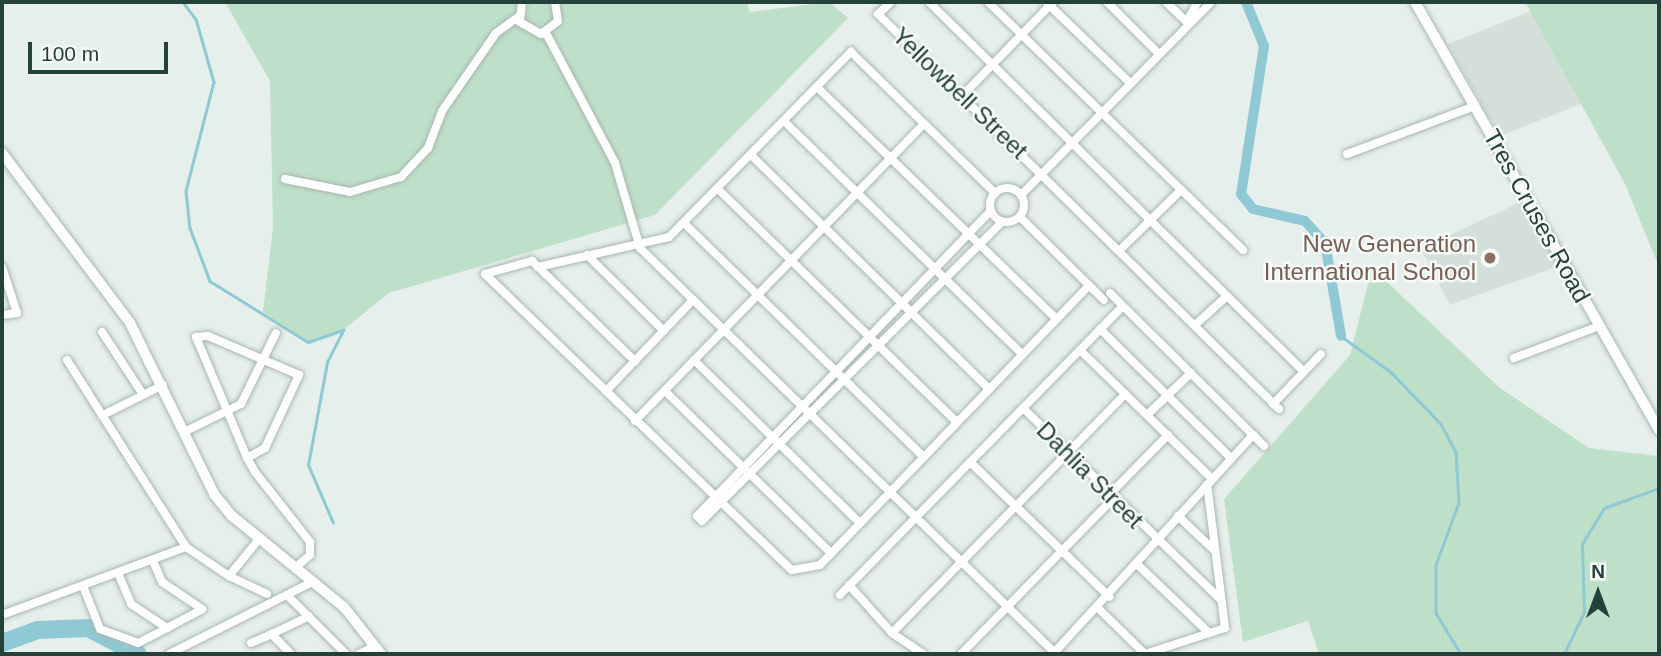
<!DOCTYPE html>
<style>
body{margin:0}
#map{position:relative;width:1661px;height:656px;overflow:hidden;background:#e6efeb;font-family:Helvetica,sans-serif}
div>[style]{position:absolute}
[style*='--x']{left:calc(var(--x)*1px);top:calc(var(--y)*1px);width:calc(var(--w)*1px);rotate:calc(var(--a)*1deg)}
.built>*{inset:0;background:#d4dfda}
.green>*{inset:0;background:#bfe0c8}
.stream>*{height:2.5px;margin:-1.25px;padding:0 1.25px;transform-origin:1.25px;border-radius:1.25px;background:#8ec9d4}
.canal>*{height:10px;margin:-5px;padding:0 5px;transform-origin:5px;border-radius:5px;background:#8ec9d4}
.river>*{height:18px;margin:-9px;padding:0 9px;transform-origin:9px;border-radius:9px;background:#8ec9d4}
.roads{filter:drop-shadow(0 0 2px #a8b8b2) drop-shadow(0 0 2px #a8b8b2)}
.street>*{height:8px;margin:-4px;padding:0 4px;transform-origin:4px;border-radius:4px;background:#fff}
.street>.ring{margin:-4px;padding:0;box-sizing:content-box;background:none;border:8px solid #fff;border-radius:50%}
.secondary>*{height:10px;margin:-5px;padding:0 5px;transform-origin:5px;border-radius:5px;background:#fff}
.dots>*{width:19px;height:19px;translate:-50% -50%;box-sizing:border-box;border:4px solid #f7fbf9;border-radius:50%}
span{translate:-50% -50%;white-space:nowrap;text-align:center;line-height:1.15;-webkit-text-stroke:5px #f7fbf9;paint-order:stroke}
.street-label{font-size:24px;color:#24423a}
.education-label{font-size:24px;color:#785e54}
.right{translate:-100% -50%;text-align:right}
.frame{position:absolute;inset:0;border:4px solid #24423a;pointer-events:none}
.north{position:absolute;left:1563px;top:558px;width:70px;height:70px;-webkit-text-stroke:5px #f7fbf9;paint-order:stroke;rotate:0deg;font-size:19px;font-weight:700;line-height:28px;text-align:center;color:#24423a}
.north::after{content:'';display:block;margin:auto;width:24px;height:32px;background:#24423a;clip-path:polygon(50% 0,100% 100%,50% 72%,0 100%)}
.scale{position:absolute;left:28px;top:42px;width:140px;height:32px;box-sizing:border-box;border:4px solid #24423a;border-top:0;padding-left:9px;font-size:21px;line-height:24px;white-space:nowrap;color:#24423a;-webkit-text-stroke:5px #f7fbf9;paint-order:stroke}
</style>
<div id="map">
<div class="built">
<div style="clip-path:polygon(1546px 5px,1598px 97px,1500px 136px,1448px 44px)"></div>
<div style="clip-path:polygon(1520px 202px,1559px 266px,1450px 305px,1421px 249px)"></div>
</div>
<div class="green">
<div style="clip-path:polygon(225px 2px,747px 2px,750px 12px,829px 2px,848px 18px,655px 215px,389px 293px,343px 330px,308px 342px,263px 312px,273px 228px,270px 81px)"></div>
<div style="clip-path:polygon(1525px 2px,1659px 2px,1659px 267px,1625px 184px)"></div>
<div style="clip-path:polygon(1372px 268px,1500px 388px,1589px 448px,1659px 456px,1659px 654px,1319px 654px,1308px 621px,1243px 642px,1224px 499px,1350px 355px)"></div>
</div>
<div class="stream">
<div style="--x:183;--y:2;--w:21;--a:53"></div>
<div style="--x:196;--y:19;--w:66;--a:74.1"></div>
<div style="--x:214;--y:82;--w:113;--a:104.4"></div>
<div style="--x:186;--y:191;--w:37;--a:84"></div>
<div style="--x:190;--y:228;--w:57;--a:69.3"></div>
<div style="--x:210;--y:281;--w:115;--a:31.9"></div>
<div style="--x:308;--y:342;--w:37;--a:-19"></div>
<div style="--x:1656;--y:2;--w:4;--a:45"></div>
<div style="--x:1341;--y:336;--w:62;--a:35.8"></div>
<div style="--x:1391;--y:372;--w:72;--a:46.1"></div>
<div style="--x:1441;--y:424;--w:32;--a:62"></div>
<div style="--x:1456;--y:452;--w:51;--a:86.6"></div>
<div style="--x:1459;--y:503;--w:66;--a:110.4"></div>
<div style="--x:1436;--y:565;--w:48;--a:90"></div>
<div style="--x:1436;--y:613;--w:48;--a:58.6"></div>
<div style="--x:333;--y:523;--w:63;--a:-113.3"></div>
<div style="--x:308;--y:465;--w:105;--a:-79.5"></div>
<div style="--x:327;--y:362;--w:36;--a:-63"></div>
<div style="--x:1564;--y:654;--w:47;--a:-64.5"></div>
<div style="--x:1584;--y:612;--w:68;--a:-91.7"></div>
<div style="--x:1582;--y:544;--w:42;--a:-58.6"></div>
<div style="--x:1604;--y:508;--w:59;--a:-20"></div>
</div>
<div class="canal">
<div style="--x:1246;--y:2;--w:48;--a:67.8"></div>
<div style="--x:1264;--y:46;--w:150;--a:98.8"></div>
<div style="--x:1241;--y:194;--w:19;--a:51"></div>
<div style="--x:1253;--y:209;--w:53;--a:13"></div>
<div style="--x:1305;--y:221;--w:30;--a:48"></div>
<div style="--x:1325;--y:243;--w:94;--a:80.2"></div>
</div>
<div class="river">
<div style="--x:2;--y:643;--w:38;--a:-20"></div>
<div style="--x:38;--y:630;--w:50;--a:-2.3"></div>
<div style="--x:88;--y:628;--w:56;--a:27.5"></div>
</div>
<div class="roads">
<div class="street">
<div style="--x:522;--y:2;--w:20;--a:96"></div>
<div style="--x:520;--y:22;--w:24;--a:30"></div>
<div style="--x:541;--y:34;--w:21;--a:-37"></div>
<div style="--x:558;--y:21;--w:19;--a:-99"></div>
<div style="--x:891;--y:2;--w:18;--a:137"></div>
<div style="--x:878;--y:14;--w:563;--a:44.57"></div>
<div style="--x:929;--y:2;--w:525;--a:44.61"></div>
<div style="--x:988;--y:2;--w:356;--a:44.2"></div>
<div style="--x:1107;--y:2;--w:71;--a:45"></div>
<div style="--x:1166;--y:2;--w:29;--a:44"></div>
<div style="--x:1047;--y:3;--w:112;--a:43.9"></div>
<div style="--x:1188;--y:19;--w:20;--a:-60"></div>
<div style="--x:546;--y:33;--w:147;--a:62"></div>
<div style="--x:615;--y:163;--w:89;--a:73.6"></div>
<div style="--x:640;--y:248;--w:581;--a:44.3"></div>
<div style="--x:817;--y:87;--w:333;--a:44.1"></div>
<div style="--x:962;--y:96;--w:131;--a:-45.9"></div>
<div style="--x:784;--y:121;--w:333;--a:44.4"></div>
<div style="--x:1347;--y:154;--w:137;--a:-20.6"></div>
<div style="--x:751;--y:155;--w:334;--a:44.5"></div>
<div style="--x:285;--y:179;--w:66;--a:11.3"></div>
<div style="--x:350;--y:192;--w:53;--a:-16.4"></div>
<div style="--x:401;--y:177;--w:40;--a:-47"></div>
<div style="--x:428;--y:148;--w:40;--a:-69"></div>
<div style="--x:442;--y:111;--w:95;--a:-55.3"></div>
<div style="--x:496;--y:33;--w:27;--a:-36"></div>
<div class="ring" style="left:990px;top:188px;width:26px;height:26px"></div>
<div style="--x:718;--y:189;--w:334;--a:44.3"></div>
<div style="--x:1021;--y:195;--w:271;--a:-45.4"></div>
<div style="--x:1020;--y:217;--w:118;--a:44.7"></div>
<div style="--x:685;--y:224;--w:334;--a:44.3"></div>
<div style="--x:1120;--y:250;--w:86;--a:-44.5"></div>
<div style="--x:587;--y:255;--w:108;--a:44.6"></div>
<div style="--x:2;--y:267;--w:48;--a:71.9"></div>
<div style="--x:17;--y:313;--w:15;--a:172"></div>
<div style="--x:538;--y:267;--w:134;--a:-12.9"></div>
<div style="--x:669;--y:237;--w:260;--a:-45.5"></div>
<div style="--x:851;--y:52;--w:202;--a:44.4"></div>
<div style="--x:485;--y:274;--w:426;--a:44"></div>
<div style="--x:792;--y:570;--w:28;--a:-10"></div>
<div style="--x:820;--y:565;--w:388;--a:-46.1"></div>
<div style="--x:485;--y:274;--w:49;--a:-15.5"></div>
<div style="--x:532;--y:261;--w:144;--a:44.2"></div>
<div style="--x:1110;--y:293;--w:217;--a:44.8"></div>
<div style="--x:1195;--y:325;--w:42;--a:-42.1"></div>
<div style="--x:1100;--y:329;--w:184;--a:44.6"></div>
<div style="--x:102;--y:332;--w:73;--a:56.7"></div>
<div style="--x:1080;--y:350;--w:185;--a:44.3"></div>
<div style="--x:1514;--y:358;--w:91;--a:-20.6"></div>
<div style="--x:67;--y:360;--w:222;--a:57.5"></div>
<div style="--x:186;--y:547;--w:52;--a:34"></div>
<div style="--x:229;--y:576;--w:49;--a:-50.8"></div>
<div style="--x:694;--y:360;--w:233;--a:44.5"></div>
<div style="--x:606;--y:391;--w:126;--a:-46.3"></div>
<div style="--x:665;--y:391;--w:232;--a:44.3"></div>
<div style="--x:1273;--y:404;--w:69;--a:-46.2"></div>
<div style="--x:1023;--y:408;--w:276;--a:44.1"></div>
<div style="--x:103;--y:415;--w:67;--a:-26.6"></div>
<div style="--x:1147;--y:415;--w:61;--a:-43.7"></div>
<div style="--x:635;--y:421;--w:414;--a:-45.8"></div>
<div style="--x:184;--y:432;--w:64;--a:-26.2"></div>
<div style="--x:241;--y:404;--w:79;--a:-63.8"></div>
<div style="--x:247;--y:458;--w:21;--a:-29"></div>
<div style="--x:265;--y:448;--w:81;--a:-65"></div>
<div style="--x:299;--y:375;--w:99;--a:-156.8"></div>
<div style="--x:208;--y:336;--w:12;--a:175"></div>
<div style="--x:196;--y:337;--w:131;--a:67.1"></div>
<div style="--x:247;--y:458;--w:16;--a:60"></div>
<div style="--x:255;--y:472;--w:89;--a:51.8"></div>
<div style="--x:310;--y:542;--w:13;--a:90"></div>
<div style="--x:310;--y:555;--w:20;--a:139"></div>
<div style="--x:970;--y:462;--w:194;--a:44"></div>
<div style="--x:1110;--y:494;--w:83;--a:-45.5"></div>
<div style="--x:697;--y:516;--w:7;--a:45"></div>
<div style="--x:702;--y:521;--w:424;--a:-44.9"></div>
<div style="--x:697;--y:516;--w:423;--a:-46.1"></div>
<div style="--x:1178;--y:516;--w:51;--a:43.4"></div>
<div style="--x:1139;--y:566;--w:97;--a:43.7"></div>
<div style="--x:118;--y:573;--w:34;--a:67"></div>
<div style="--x:131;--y:604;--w:43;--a:33.7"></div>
<div style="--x:167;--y:628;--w:40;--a:-28"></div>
<div style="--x:202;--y:609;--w:48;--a:-146"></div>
<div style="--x:162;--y:582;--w:23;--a:-113"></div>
<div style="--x:229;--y:576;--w:42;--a:25.3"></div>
<div style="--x:849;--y:585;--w:64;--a:48.1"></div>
<div style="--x:892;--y:633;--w:37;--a:34"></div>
<div style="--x:83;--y:586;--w:46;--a:68.4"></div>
<div style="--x:100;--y:629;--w:40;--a:20.2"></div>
<div style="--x:138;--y:643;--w:33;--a:-27"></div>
<div style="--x:287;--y:595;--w:83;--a:45"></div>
<div style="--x:840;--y:595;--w:404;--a:-45.6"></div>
<div style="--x:1099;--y:609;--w:64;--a:44.4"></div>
<div style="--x:2;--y:615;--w:196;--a:-20.3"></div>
<div style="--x:892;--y:633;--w:334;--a:-45.7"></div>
<div style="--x:251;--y:643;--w:23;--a:-23"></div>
<div style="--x:169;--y:654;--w:160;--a:-26.7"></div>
<div style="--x:291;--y:654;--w:28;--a:-134"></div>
<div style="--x:272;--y:634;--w:41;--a:-25.9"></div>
<div style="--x:359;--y:654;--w:18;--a:-27"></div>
<div style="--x:961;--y:654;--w:219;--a:-45.6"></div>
<div style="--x:1053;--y:654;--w:297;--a:-47.6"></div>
<div style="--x:1145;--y:654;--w:84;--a:-18"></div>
<div style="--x:1225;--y:628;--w:145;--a:-97.1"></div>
</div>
<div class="secondary">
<div style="--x:1415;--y:2;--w:493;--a:60.3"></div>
<div style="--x:2;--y:153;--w:213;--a:53"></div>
<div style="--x:130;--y:323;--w:191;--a:63.8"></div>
<div style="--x:214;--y:494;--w:28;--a:51"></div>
<div style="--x:232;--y:516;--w:144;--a:39.1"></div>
<div style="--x:344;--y:607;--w:60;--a:51.8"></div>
</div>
</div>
<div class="dots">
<div style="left:1490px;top:258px;background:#8d6e63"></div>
</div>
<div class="street-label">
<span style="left:960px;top:93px;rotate:44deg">Yellowbell Street</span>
<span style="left:1537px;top:216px;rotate:61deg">Tres Cruses Road</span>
<span style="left:1090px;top:475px;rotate:45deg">Dahlia Street</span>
</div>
<div class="education-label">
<span class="right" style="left:1476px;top:258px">New Generation<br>International School</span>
</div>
<div class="frame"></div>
<div class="north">N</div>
<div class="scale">100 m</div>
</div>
